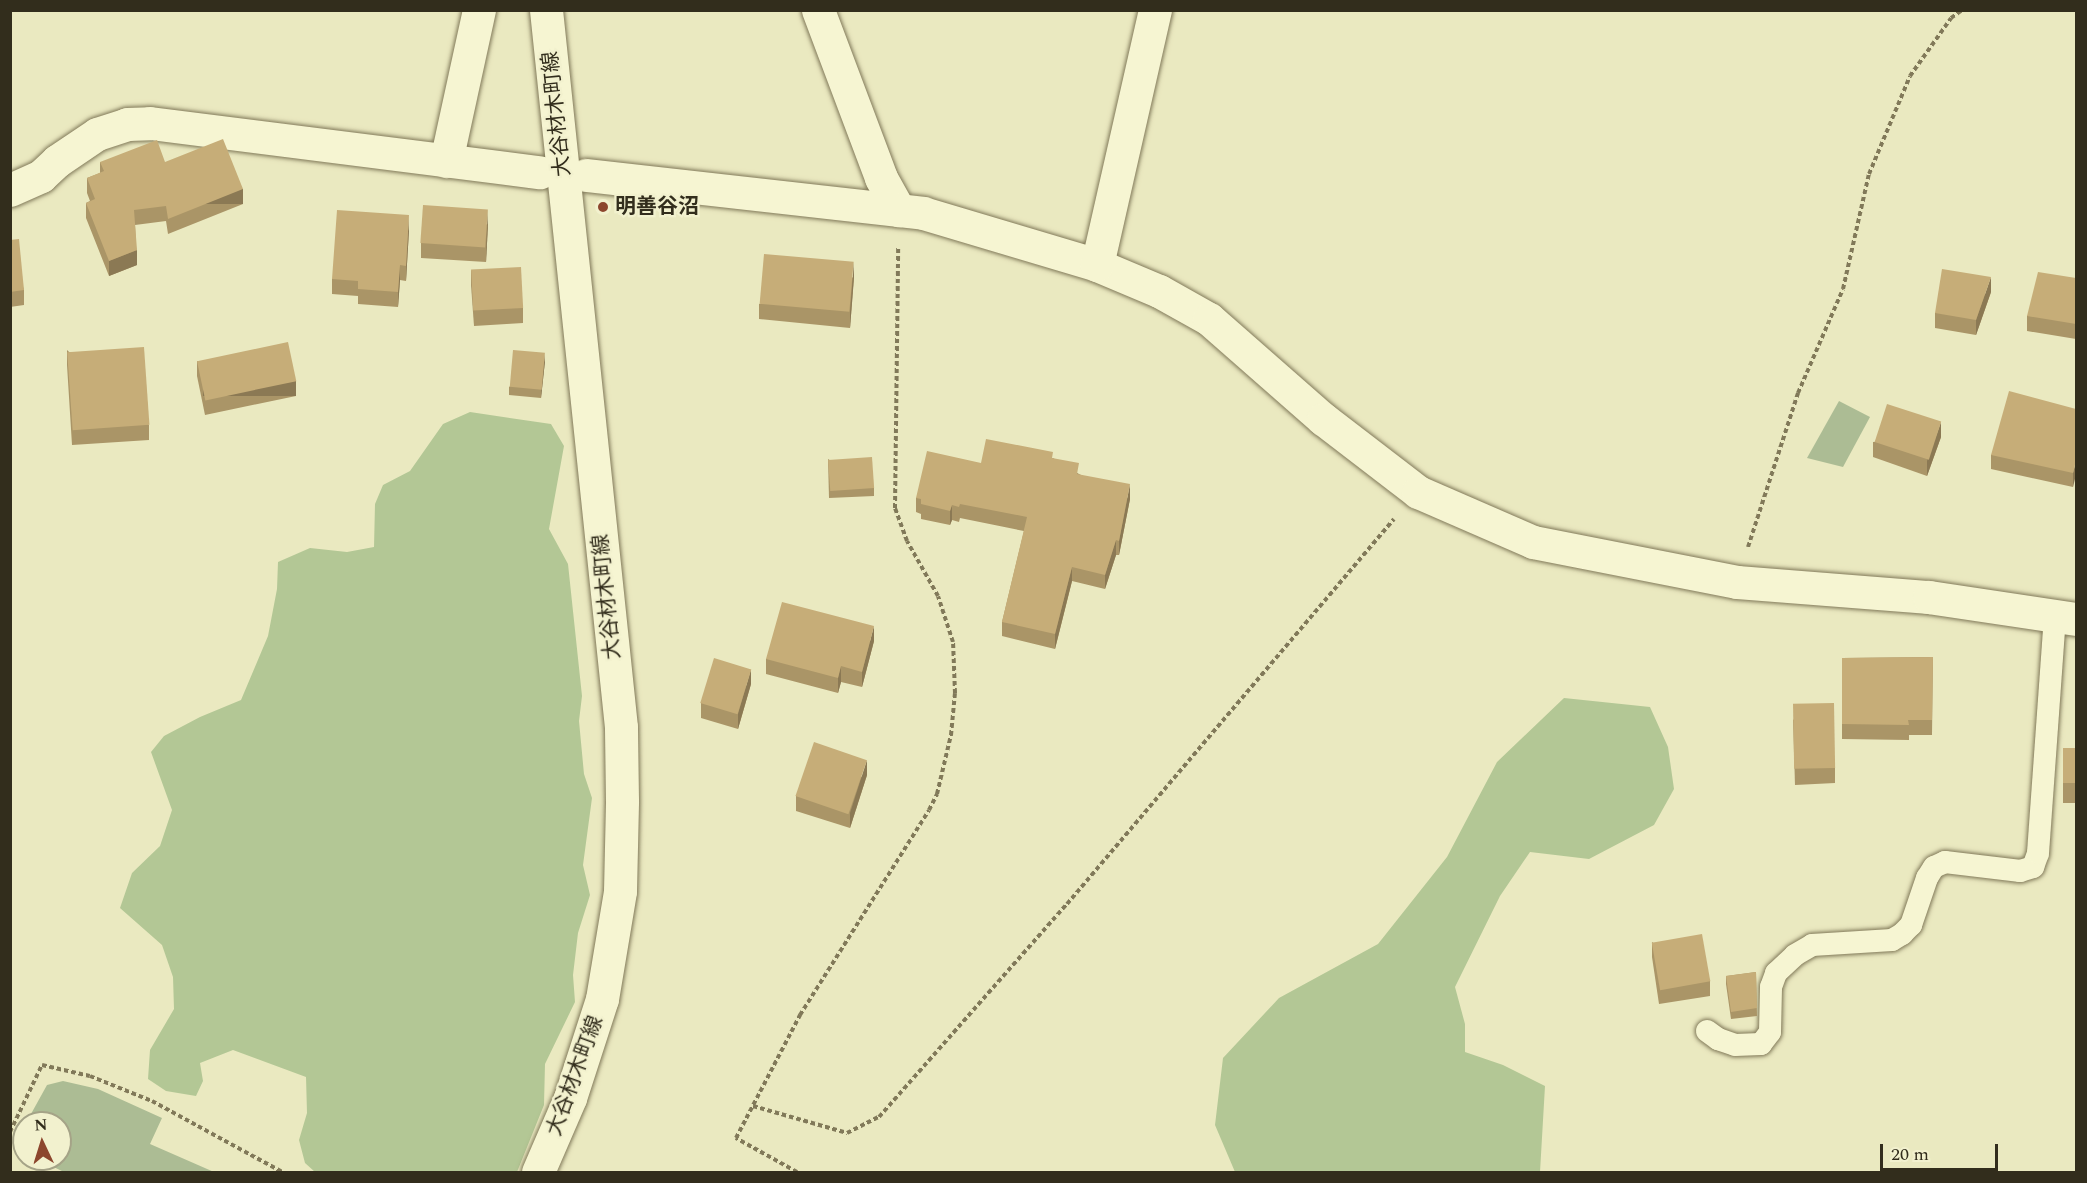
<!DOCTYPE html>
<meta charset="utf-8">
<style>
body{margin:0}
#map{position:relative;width:2087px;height:1183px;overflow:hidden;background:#eae9c0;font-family:Spectral,"Noto Sans JP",serif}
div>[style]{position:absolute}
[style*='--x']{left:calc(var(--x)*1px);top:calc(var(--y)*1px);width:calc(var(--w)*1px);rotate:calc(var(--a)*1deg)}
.green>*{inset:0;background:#b3c795}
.cemetery>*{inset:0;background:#acbc94}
.path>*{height:4px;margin-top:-2px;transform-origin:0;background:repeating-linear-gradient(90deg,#817959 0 4.5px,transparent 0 7.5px)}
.roads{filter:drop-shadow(0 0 2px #817959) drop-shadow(0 0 2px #817959)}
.service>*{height:22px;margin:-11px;padding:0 11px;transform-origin:11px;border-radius:11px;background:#f6f5d2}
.minor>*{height:33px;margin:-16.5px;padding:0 16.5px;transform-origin:16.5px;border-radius:16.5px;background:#f6f5d2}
.secondary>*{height:33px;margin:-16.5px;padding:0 16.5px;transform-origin:16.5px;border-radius:16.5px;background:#f6f5d2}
.wall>*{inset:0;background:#aa9567;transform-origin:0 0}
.shaded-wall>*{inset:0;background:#8b7954;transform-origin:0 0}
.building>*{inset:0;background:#c6ad78;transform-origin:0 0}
.dots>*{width:16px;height:16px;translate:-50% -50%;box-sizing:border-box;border:3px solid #f2f1ce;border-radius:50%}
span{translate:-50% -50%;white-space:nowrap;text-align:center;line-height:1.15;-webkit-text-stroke:4.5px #f2f1ce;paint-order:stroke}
.street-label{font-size:21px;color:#322d1c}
.poi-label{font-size:21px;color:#322d1c;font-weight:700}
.left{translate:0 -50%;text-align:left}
.frame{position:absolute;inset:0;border:12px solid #322d1c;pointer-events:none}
.north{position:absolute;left:12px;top:1111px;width:60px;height:60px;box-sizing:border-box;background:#f2f1ce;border:2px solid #a5a387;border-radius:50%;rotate:356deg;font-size:16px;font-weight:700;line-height:24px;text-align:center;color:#322d1c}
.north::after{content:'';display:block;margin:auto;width:21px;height:27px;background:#8c462d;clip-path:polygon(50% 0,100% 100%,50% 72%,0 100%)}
.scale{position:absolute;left:1880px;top:1144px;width:118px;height:27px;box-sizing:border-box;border:3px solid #322d1c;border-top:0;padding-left:8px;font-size:18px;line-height:21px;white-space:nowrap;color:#322d1c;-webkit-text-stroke:4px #f2f1ce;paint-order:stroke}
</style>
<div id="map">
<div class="green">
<div style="clip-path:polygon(470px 412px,551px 424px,564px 446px,549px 529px,568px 564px,582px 696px,579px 721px,584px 774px,592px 798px,583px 865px,590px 895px,578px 933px,573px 975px,575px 1002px,545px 1064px,544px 1105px,517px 1172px,315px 1172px,305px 1163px,299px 1140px,307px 1113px,306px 1077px,233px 1050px,200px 1063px,203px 1081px,196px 1096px,166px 1091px,148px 1079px,150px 1050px,174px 1009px,173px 977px,162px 945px,120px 908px,132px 873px,160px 846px,172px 810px,151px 752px,164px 736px,200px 717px,241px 700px,268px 636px,277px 589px,278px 562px,310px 548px,347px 552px,374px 547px,375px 504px,383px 485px,410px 471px,443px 424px)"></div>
<div style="clip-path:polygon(1564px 698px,1650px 707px,1668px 747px,1674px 789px,1654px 825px,1589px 859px,1530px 852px,1500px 896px,1455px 987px,1465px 1024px,1465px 1052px,1503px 1065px,1545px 1086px,1540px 1172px,1235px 1172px,1215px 1125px,1223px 1058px,1279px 998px,1378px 944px,1447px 857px,1497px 762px)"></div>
</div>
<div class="cemetery">
<div style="clip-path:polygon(1839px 401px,1870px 417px,1843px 467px,1807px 458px)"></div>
<div style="clip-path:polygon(63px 1081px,98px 1089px,162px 1118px,150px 1144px,214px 1172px,64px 1172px,37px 1159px,60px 1159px,60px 1123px,26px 1123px,47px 1085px)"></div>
</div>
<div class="path">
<div style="--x:1748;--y:547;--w:162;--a:-72"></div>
<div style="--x:1798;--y:393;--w:113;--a:-66.6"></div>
<div style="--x:1843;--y:289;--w:118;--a:-77.3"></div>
<div style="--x:1869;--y:174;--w:106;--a:-67.3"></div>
<div style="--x:1910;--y:76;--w:71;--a:-54.7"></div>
<div style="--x:1951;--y:18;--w:14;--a:-36"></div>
<div style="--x:753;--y:1106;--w:98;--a:16"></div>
<div style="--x:847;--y:1133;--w:36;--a:-27"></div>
<div style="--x:879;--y:1117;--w:284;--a:-48.6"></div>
<div style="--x:1067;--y:904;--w:505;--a:-49.66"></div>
<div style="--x:10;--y:1132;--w:74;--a:-64.5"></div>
<div style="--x:42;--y:1065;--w:49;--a:12.9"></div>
<div style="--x:90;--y:1076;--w:67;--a:22"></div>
<div style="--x:152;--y:1101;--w:148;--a:28.6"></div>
<div style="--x:797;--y:1172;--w:70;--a:-150.9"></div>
<div style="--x:736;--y:1138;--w:139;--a:-62.5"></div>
<div style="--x:800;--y:1015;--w:242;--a:-57.8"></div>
<div style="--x:929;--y:810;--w:18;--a:-63"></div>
<div style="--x:937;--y:794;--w:61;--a:-76.7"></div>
<div style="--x:951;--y:735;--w:42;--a:-84.6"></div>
<div style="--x:955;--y:693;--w:51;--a:-92.2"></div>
<div style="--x:953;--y:642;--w:48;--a:-108.1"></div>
<div style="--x:938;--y:596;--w:63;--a:-119.4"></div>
<div style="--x:907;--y:541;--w:35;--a:-110"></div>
<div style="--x:895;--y:508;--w:261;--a:-89.3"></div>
</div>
<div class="roads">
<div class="service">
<div style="--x:1707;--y:1031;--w:14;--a:36"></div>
<div style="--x:1718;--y:1039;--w:18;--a:19"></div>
<div style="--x:1735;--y:1045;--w:26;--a:-2"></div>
<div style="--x:1761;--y:1044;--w:15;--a:-53"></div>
<div style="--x:1770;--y:1032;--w:45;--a:-88.7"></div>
<div style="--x:1771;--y:987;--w:15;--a:-70"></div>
<div style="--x:1776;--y:973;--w:26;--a:-43"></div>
<div style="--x:1795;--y:955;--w:20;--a:-30"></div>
<div style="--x:1812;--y:945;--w:80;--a:-3.6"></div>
<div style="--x:1892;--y:940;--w:12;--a:-31"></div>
<div style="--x:1902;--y:934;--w:13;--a:-45"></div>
<div style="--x:1911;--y:925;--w:50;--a:-71.2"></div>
<div style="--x:1927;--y:878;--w:13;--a:-58"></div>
<div style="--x:1934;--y:867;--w:12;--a:-24"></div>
<div style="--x:1945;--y:862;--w:76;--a:6.8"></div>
<div style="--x:2020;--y:871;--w:14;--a:-17"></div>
<div style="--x:2033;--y:867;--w:15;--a:-70"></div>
<div style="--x:2038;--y:853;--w:238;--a:-85.9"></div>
</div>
<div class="minor">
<div style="--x:818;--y:10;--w:179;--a:69.4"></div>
<div style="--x:881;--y:178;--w:37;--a:61"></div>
<div style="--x:446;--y:161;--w:155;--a:-77.7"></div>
<div style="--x:586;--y:175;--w:339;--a:6.4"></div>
<div style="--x:923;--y:213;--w:182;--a:16.6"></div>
<div style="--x:1097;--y:265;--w:67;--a:22.8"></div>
<div style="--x:1159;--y:291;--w:57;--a:29.2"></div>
<div style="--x:1209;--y:319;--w:152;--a:41.3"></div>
<div style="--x:1323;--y:419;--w:120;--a:37.5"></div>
<div style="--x:1418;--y:492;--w:125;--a:23.5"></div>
<div style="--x:1533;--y:542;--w:208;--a:11.1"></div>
<div style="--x:1737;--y:582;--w:193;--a:4.5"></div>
<div style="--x:1929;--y:597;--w:149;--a:8.5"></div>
<div style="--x:10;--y:190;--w:34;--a:-24"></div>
<div style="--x:41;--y:176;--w:22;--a:-43"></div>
<div style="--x:57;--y:161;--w:48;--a:-34"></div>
<div style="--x:97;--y:134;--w:32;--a:-18"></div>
<div style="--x:127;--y:124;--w:23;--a:-2"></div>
<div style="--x:150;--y:123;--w:393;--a:7.2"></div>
<div style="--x:1097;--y:265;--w:262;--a:-77.2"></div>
</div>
<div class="secondary">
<div style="--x:538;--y:1172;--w:81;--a:-66.6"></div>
<div style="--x:570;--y:1098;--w:104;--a:-72.1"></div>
<div style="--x:602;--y:999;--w:109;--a:-80.5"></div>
<div style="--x:620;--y:891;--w:90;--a:-88.7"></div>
<div style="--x:622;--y:801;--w:74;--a:-90.8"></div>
<div style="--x:621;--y:727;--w:721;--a:-95.97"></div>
</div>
</div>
<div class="wall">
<div style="clip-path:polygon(100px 162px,165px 162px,243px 204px,168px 234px,166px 221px,135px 225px,137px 265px,109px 276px,86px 218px,86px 203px,90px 201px,87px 193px,87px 178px,100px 173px)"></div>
<div style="clip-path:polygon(488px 224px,486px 262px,421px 258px,421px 243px)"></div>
<div style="clip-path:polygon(409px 230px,406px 281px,400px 280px,398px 307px,358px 304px,358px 296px,332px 294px,332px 279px)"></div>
<div style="clip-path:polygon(10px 240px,24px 290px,24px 305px,10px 307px)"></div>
<div style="clip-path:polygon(471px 270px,523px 308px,523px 323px,474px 326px,471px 285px)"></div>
<div style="clip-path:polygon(854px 277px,850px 328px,759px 319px,759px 304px)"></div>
<div style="clip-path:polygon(2076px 278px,2076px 339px,2027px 331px,2027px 316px)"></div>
<div style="clip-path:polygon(1991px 292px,1976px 335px,1935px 328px,1935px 313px)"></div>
<div style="clip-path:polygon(67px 350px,149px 425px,149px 440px,72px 445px,67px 365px)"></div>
<div style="clip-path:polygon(197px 361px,296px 396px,205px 415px,197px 376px)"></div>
<div style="clip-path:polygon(545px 361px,541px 398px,509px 395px,509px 387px)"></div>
<div style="clip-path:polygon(2076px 409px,2073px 487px,1991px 469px,1991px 455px)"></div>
<div style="clip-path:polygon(1941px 437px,1927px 476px,1873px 457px,1873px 442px)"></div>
<div style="clip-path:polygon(1053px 458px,1079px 474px,1130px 499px,1119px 555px,1116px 555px,1105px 589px,1072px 581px,1055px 649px,1002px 636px,1002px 622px,1024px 531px,960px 518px,959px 522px,952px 520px,950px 525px,921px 519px,921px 514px,916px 512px,916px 498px,981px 463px)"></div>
<div style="clip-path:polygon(828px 459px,874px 488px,874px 496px,829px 498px)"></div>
<div style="clip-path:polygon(874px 641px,862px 687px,841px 682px,838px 693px,766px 674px,766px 659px)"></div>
<div style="clip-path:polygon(1933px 657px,1932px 735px,1909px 735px,1909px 740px,1842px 739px,1842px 658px)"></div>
<div style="clip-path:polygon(751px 684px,738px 729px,701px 718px,701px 703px)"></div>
<div style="clip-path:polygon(1793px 719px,1835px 768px,1835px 783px,1795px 785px)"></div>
<div style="left:2076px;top:748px;width:55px;height:13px;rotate:90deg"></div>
<div style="clip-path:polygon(867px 775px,850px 828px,796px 811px,796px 796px)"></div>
<div style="clip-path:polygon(1652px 942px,1710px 981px,1710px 996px,1659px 1004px,1652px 957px)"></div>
<div style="clip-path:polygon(1756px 972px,1757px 1016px,1731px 1019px,1726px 984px,1726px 976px)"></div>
</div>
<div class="shaded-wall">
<div style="left:243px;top:189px;width:15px;height:81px;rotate:90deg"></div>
<div style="clip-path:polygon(488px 209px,488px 224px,486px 262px,486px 247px)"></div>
<div style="clip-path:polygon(409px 215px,409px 230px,406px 281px,406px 266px)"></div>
<div style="clip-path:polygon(137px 250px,137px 265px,109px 276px,109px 261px)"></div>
<div style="clip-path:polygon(854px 262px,854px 277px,850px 328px,850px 312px)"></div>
<div style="clip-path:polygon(400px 265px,400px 280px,398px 307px,398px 292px)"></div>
<div style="clip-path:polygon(1991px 277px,1991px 292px,1976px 335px,1976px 320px)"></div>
<div style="clip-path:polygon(545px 353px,545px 361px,541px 398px,541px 391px)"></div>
<div style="left:296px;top:381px;width:15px;height:93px;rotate:90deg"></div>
<div style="clip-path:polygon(1941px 422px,1941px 437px,1927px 476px,1927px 461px)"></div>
<div style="clip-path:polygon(2076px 461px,2076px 475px,2073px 487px,2073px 473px)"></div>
<div style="clip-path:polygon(1130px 484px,1130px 499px,1119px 555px,1119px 541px)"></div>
<div style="clip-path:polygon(952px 505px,952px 520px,950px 525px,950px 511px)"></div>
<div style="clip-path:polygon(1116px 540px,1116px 555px,1105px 589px,1105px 575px)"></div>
<div style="clip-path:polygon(1072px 567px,1072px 581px,1055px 649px,1055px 634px)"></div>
<div style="clip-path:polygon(874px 626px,874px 641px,862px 687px,862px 672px)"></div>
<div style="clip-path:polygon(841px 666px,841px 682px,838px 693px,838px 678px)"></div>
<div style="clip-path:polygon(751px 669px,751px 684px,738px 729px,738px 714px)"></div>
<div style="clip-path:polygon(867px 760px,867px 775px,850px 828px,850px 813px)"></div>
</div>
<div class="building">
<div style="clip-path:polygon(223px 139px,243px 189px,168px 219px,166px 206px,134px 210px,137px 250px,109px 261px,86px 203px,95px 199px,87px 178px,104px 171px,100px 162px,157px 140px,165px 162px)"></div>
<div style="left:423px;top:205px;width:65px;height:38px;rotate:4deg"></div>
<div style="clip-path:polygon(337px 210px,409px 215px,406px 266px,400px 265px,398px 292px,358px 289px,358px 281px,332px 279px)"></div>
<div style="clip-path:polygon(19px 239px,24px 290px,10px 292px,10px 240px)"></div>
<div style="left:764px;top:254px;width:90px;height:50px;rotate:5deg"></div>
<div style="left:521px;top:267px;width:41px;height:50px;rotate:87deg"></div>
<div style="clip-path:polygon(1942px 269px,1991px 277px,1976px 320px,1935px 313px)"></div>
<div style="clip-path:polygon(2038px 272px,2076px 278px,2076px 324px,2027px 316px)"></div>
<div style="left:288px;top:342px;width:40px;height:93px;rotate:78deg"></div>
<div style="left:144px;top:347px;width:78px;height:77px;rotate:86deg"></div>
<div style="left:513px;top:350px;width:32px;height:37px;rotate:5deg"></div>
<div style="clip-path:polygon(2009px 391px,2076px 409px,2076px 461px,2073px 473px,1991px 455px)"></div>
<div style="left:1887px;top:404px;width:57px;height:40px;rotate:18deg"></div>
<div style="clip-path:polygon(986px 439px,1053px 452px,1052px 458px,1079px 463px,1077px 474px,1130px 484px,1119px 541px,1116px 540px,1105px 575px,1072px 567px,1055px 634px,1002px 622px,1027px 517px,960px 504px,959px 507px,952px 505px,950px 511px,921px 504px,921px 499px,916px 498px,927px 451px,981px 463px)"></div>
<div style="left:872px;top:457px;width:31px;height:44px;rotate:86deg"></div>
<div style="clip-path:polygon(782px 602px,874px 626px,862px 672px,841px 666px,838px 678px,766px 659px)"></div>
<div style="clip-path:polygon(1933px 657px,1932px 720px,1908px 720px,1909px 725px,1842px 724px,1842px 658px)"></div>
<div style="left:714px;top:658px;width:39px;height:47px;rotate:17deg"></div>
<div style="left:1834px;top:703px;width:65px;height:41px;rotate:89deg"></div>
<div style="left:814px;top:742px;width:56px;height:57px;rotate:19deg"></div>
<div style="left:2076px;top:748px;width:35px;height:13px;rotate:90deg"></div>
<div style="left:1702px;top:934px;width:48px;height:51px;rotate:80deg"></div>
<div style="clip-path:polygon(1756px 972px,1757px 1008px,1731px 1012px,1726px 976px)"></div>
</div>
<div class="dots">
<div style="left:603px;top:207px;background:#8c462d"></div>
</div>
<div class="street-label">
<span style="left:557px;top:114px;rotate:-96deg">大谷材木町線</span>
<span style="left:607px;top:597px;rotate:-96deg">大谷材木町線</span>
<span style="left:575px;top:1076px;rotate:-70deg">大谷材木町線</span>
</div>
<div class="poi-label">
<span class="left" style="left:615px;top:207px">明善谷沼</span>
</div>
<div class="frame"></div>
<div class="north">N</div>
<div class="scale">20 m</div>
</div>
